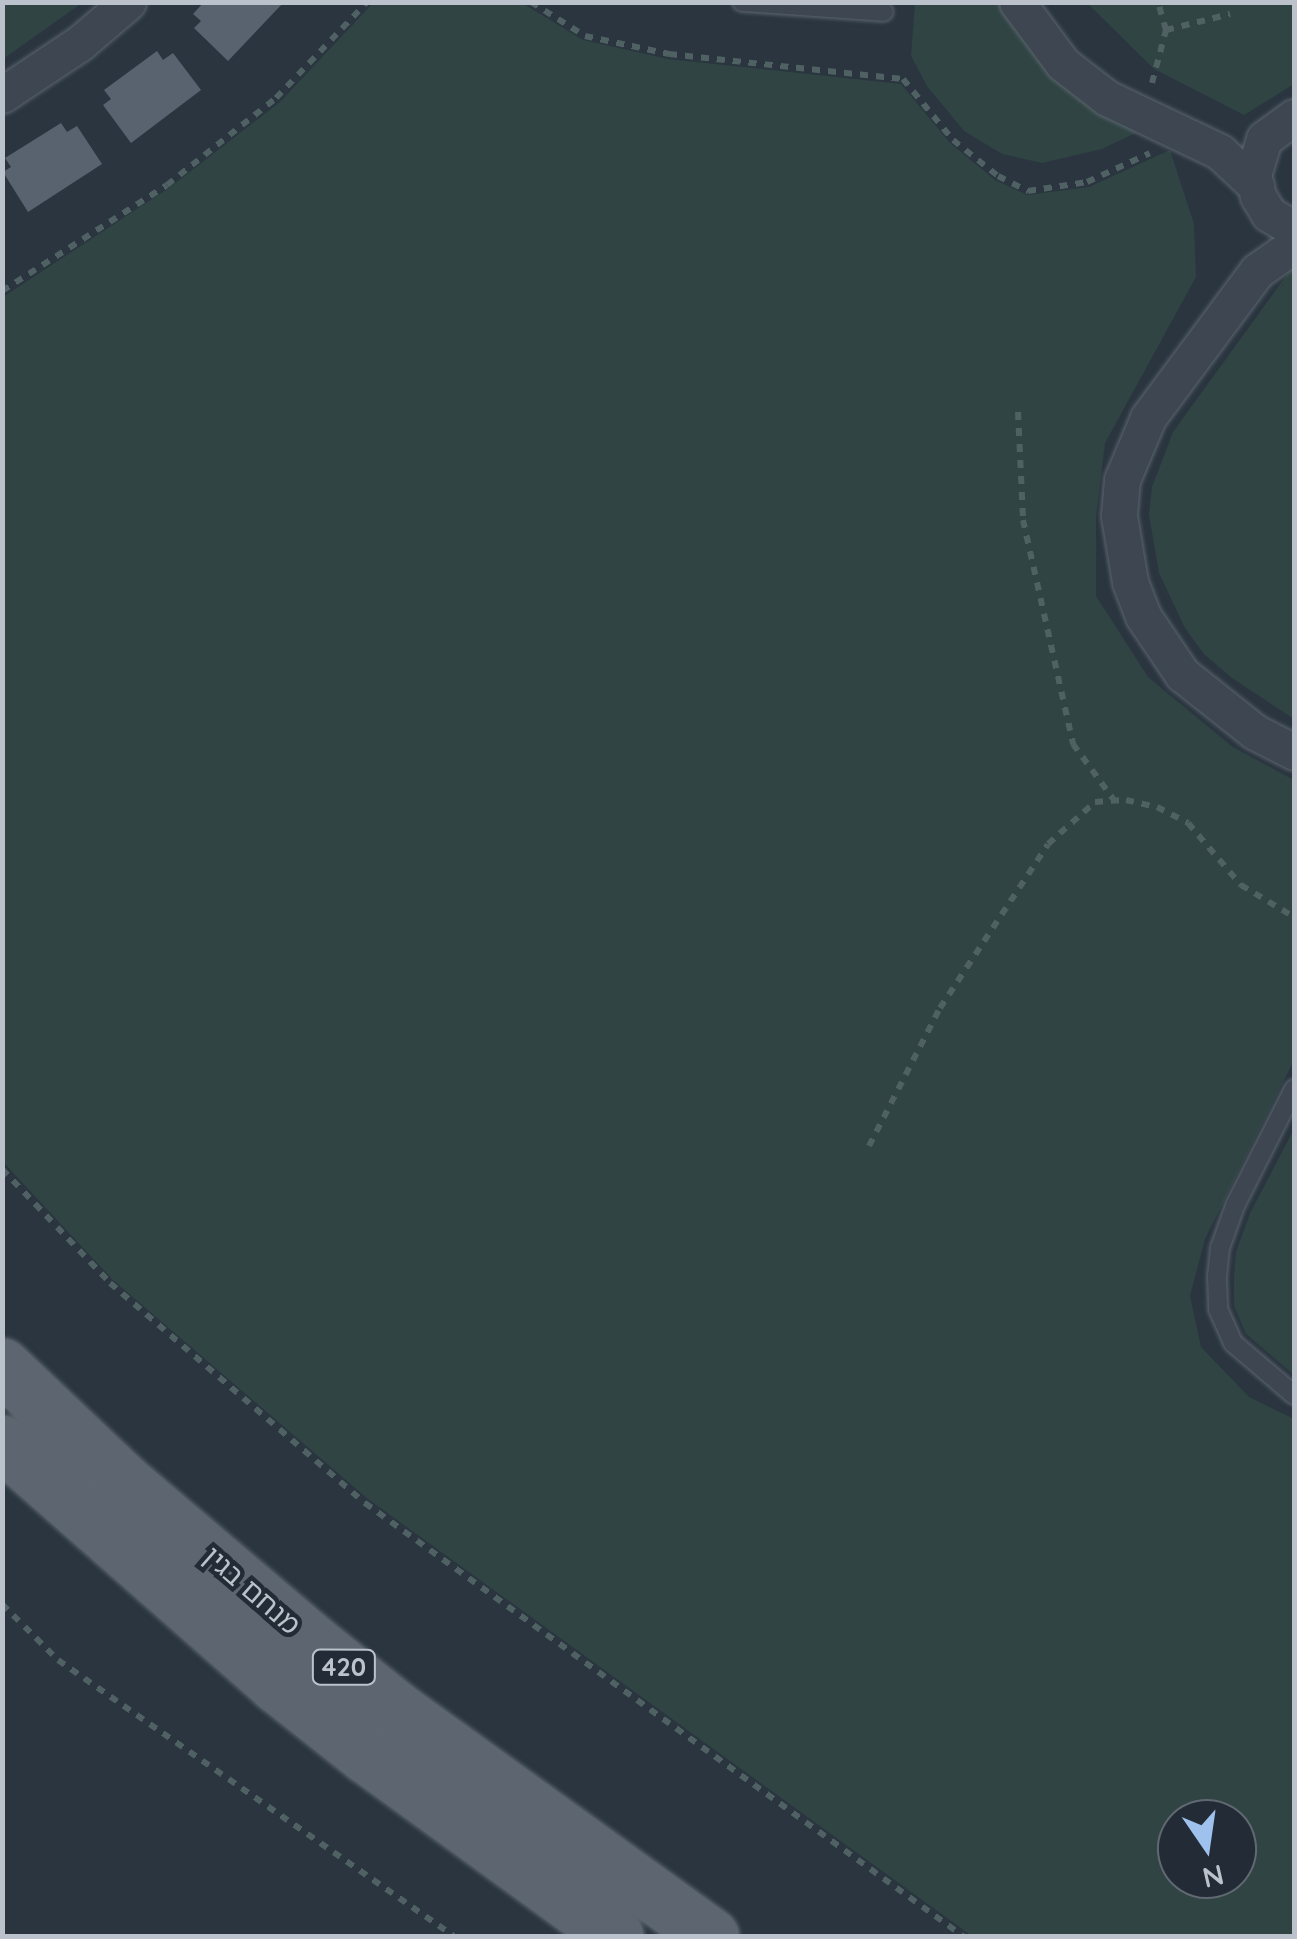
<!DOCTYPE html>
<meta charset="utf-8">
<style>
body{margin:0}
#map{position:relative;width:1297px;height:1939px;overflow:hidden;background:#2a3540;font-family:Quicksand,"Noto Sans Hebrew",sans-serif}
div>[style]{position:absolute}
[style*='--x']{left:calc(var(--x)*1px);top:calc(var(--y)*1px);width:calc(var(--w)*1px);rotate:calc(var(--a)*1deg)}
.green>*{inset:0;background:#2f4443}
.building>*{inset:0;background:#596370}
.path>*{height:6px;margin-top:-3px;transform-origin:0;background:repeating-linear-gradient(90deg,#4f6162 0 8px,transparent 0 16px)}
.roads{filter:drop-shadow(0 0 2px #5c656e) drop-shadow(0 0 2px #5c656e)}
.service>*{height:18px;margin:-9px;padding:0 9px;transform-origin:9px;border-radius:9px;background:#3e4751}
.minor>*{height:35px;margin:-17.5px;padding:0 17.5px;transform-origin:17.5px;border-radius:17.5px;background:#3e4751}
.primary>*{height:55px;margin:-27.5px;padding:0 27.5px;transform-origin:27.5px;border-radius:27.5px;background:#5d6670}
span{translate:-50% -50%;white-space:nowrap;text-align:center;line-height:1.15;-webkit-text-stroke:9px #232c36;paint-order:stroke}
.shield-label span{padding:2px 8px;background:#232c36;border:2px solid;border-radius:8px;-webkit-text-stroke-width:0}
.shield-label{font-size:25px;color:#bbc2cb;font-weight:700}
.street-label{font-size:28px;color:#bbc2cb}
.frame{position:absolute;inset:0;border:5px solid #bbc2cb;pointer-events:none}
.north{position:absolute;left:1157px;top:1799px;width:100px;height:100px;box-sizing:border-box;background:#232c36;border:2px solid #606872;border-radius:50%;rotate:167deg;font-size:28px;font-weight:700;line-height:40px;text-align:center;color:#bbc2cb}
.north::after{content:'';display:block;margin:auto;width:35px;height:45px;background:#9ec1ed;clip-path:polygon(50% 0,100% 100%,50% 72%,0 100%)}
</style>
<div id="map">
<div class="green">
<div style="clip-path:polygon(3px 2px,82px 2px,82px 3px,3px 59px)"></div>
<div style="clip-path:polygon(evenodd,374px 2px,522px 3px,583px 40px,668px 59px,901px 84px,950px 143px,995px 180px,1027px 195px,1089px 187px,1170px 150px,1194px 224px,1196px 277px,1105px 443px,1096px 517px,1096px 596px,1148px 677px,1233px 747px,1294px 780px,1294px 1060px,1205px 1239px,1190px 1296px,1201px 1347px,1249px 1397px,1294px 1419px,1294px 1936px,972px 1936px,368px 1499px,113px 1280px,3px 1162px,3px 297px,169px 188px,280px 102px,374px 2px,1237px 1819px,1237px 1879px,1177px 1879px,1177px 1819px,1237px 1819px)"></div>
<div style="clip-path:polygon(915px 3px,1011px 3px,1144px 129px,1102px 149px,1042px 163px,1002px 154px,964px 131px,927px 86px,911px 56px)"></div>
<div style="clip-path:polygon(1087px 3px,1294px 3px,1294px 84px,1244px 115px,1154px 69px)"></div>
<div style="clip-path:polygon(1294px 265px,1294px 719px,1232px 678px,1204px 654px,1185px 628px,1159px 573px,1149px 515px,1152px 487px,1173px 432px)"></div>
<div style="clip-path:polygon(1294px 1129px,1294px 1375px,1246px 1334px,1234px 1306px,1234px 1276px,1236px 1251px,1250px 1213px)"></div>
</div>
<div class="building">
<div style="clip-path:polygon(204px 2px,284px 2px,228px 61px,194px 28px,201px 21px,193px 14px)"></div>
<div style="clip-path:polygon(157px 51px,163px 60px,173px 53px,201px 90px,131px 143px,103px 105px,111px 99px,104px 90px)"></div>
<div style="clip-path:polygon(61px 123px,67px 132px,77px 126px,102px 164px,28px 212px,3px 172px,11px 167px,5px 158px)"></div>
</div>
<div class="path">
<div style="--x:531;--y:2;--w:64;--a:32.2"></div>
<div style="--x:585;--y:36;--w:86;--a:12.1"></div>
<div style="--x:669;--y:54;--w:235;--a:6.1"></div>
<div style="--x:903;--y:79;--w:79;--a:50.7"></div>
<div style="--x:953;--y:140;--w:58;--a:38.7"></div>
<div style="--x:998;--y:176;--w:34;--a:27"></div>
<div style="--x:1028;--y:191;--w:60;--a:-8.7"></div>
<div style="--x:1087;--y:182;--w:69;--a:-24.7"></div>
<div style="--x:1166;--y:30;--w:66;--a:-14"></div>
<div style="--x:1152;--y:83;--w:55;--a:-75.2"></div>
<div style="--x:1166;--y:30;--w:29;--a:-106"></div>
<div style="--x:2;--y:291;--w:196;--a:-32.7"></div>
<div style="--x:167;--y:185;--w:139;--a:-38.6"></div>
<div style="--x:276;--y:98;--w:132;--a:-46.5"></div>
<div style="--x:1018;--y:412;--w:108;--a:87.3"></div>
<div style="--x:1023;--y:520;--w:230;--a:77.4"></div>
<div style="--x:1073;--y:744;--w:69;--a:53.8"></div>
<div style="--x:869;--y:1146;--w:155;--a:-62.8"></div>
<div style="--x:940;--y:1008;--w:196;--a:-56.6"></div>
<div style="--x:1048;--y:844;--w:63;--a:-41.8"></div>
<div style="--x:1095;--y:802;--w:31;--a:-4"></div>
<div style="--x:1126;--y:800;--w:32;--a:13"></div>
<div style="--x:1157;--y:807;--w:35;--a:27"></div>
<div style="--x:1188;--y:823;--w:82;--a:49.5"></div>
<div style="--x:1241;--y:885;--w:62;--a:31.1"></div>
<div style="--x:2;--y:1169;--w:157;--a:46.5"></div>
<div style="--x:110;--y:1283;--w:337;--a:40.8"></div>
<div style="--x:365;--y:1503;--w:738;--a:35.91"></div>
<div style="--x:2;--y:1604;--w:79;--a:45"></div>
<div style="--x:58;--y:1660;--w:482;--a:34.9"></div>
</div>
<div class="roads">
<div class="service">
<div style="--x:742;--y:2;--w:142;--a:4"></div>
<div style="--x:1294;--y:1089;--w:131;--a:116.8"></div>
<div style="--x:1235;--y:1206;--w:45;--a:109.7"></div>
<div style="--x:1220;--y:1248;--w:28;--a:96"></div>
<div style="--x:1217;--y:1276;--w:33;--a:88"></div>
<div style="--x:1218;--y:1309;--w:37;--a:66"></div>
<div style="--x:1233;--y:1343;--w:80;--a:40.4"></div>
</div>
<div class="minor">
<div style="--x:1017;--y:2;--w:77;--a:53.4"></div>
<div style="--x:1063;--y:64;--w:56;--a:37.7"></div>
<div style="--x:1107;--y:98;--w:125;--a:25.5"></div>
<div style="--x:1220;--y:152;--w:50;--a:43.4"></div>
<div style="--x:2;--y:95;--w:94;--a:-33.7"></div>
<div style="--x:80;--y:43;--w:63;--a:-40.5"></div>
<div style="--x:1294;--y:117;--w:37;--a:144"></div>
<div style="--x:1264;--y:139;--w:39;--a:107"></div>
<div style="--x:1253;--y:176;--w:21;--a:76"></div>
<div style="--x:1258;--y:196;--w:21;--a:59"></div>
<div style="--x:1269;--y:214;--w:29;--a:31"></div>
<div style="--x:1294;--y:245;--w:45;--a:144.9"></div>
<div style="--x:1257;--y:271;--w:183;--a:126.6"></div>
<div style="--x:1148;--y:418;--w:67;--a:112.8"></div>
<div style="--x:1122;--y:480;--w:36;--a:95"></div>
<div style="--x:1119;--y:516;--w:67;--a:80.5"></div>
<div style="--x:1130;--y:582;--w:36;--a:69"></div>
<div style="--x:1143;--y:616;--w:70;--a:56.1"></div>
<div style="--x:1182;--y:674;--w:93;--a:38.5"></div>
<div style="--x:1255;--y:732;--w:44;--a:27.1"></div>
</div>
<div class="primary">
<div style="--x:2;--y:1366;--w:166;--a:43.5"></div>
<div style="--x:122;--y:1480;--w:248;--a:40.4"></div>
<div style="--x:311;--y:1641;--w:114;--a:38.6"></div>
<div style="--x:400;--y:1712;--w:383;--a:35.8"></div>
<div style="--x:2;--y:1443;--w:365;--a:41.3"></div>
<div style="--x:276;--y:1684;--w:115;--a:38.3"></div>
<div style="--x:366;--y:1755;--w:308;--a:36"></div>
</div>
</div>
<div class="shield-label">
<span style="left:344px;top:1667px">420</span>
</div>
<div class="street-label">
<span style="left:252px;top:1590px;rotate:41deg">מנחם בגין</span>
</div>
<div class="frame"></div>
<div class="north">N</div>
</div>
